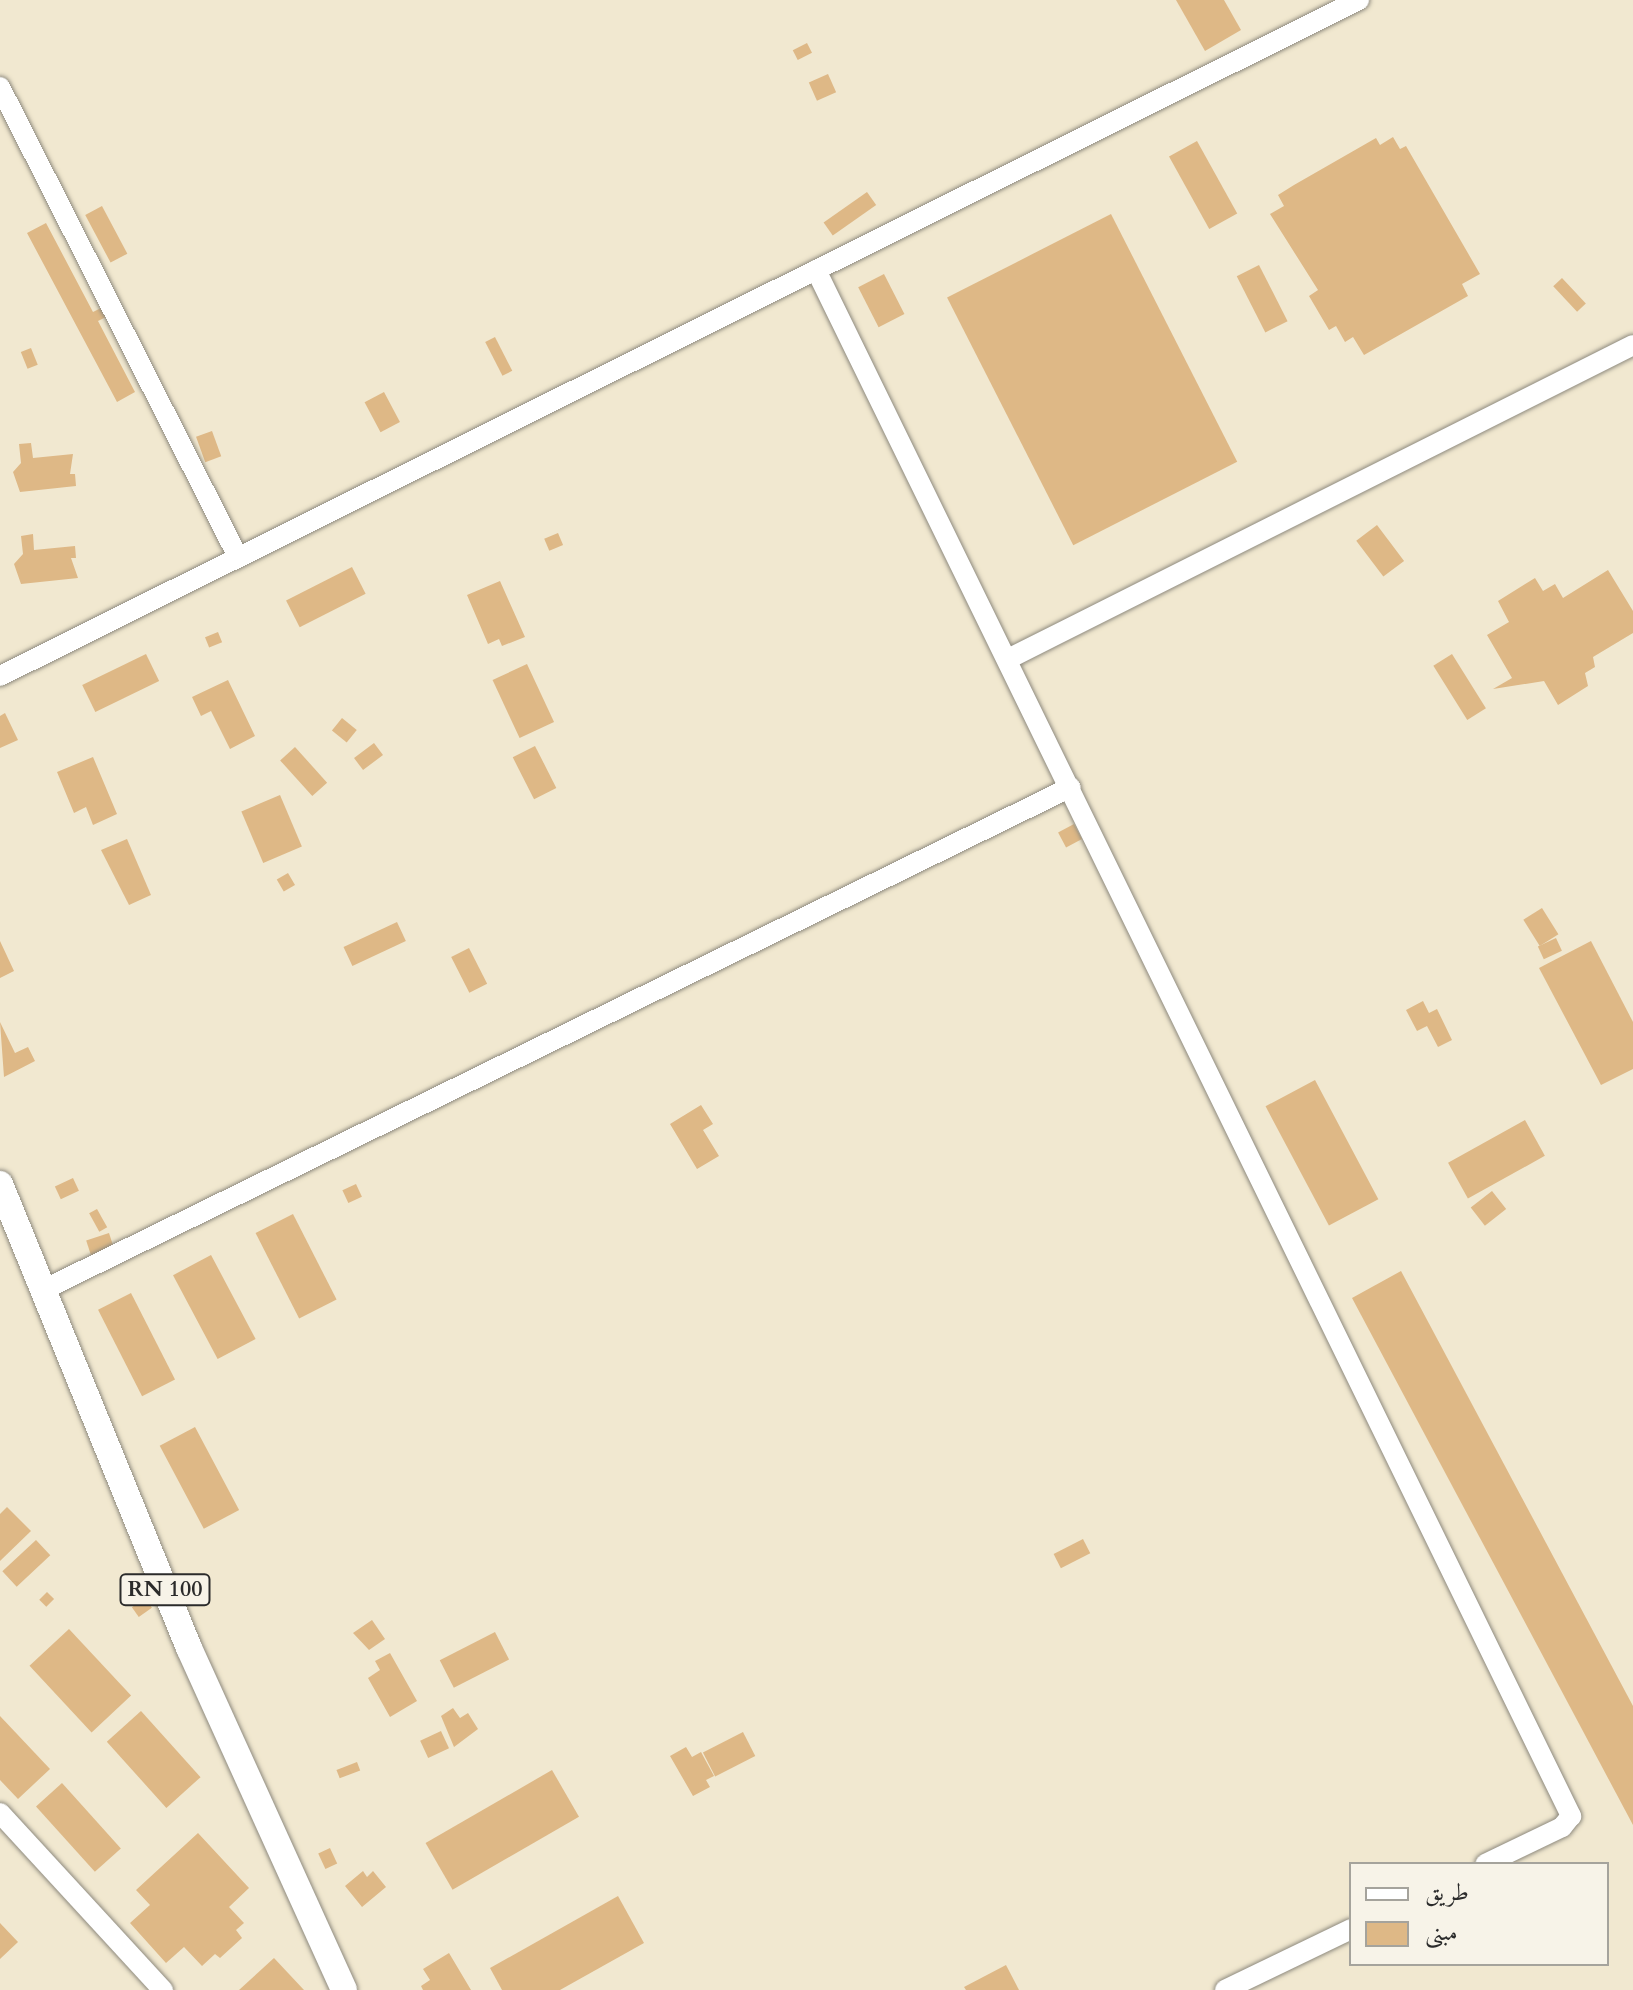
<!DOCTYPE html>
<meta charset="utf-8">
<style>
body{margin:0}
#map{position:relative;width:1633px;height:1990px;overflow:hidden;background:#f1e8d0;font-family:Cardo,Amiri,serif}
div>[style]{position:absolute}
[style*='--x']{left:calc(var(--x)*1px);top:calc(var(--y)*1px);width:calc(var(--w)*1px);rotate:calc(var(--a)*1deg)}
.building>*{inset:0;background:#deb886;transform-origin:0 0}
.roads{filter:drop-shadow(0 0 2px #8e8a7e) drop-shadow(0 0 2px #8e8a7e)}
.minor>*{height:20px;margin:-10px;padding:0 10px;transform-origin:10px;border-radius:10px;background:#fff}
.major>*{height:26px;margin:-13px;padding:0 13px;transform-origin:13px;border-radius:13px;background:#fff}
span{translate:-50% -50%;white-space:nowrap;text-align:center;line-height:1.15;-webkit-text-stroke:8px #f7f3e8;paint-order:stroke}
.shield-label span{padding:2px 6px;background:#f7f3e8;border:2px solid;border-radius:6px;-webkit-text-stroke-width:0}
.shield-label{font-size:22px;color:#2b2b2b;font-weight:700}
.legend{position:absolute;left:1349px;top:1862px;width:260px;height:104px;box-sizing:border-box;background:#f7f3e8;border:2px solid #a5a39c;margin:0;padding:10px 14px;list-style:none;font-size:24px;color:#2b2b2b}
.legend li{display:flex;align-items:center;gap:16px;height:40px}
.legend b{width:40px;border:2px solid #a5a39c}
</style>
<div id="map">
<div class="building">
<div style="clip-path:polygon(1176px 0,1224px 0,1241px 30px,1205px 51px)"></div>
<div style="left:807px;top:43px;width:11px;height:16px;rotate:63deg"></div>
<div style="left:828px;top:74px;width:20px;height:21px;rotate:66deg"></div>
<div style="clip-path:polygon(1393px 137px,1400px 149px,1406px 146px,1480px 274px,1462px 284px,1468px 296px,1364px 355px,1353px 337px,1345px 342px,1336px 326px,1329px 330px,1309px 296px,1318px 290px,1270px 214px,1284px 206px,1278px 195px,1294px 185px,1376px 138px,1380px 145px)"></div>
<div style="left:1197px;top:141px;width:83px;height:32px;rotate:61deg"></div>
<div style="left:867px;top:192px;width:16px;height:53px;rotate:55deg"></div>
<div style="left:102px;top:206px;width:54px;height:19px;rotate:62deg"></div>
<div style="left:1111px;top:214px;width:278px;height:184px;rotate:63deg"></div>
<div style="clip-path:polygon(46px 223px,93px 312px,101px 308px,106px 317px,98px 321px,135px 392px,117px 402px,27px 233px)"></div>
<div style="left:1259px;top:265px;width:63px;height:25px;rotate:63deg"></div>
<div style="left:884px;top:274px;width:45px;height:29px;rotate:63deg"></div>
<div style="left:1562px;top:278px;width:35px;height:12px;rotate:47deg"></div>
<div style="left:495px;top:337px;width:38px;height:11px;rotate:63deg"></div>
<div style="left:31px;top:348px;width:18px;height:11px;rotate:68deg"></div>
<div style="left:384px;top:392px;width:34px;height:22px;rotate:62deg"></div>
<div style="left:212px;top:431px;width:27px;height:17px;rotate:70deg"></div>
<div style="clip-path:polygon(31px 443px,33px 458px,73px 454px,70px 474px,75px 474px,76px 486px,20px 492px,13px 472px,21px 463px,19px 444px)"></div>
<div style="left:1377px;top:525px;width:45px;height:26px;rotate:53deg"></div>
<div style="left:558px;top:533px;width:13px;height:15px;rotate:67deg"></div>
<div style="clip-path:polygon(33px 534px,34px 550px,75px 546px,76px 558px,71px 558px,78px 578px,21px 584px,14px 564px,23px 554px,21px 536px)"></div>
<div style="left:352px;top:567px;width:30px;height:74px;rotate:63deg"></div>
<div style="clip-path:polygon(1608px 570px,1633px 611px,1633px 633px,1593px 657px,1595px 667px,1585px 673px,1588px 686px,1558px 705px,1544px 681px,1493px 689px,1512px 678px,1487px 635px,1509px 622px,1498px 601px,1535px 578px,1543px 591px,1555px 584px,1563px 598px)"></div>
<div style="clip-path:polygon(500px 581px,525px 637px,502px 646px,499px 639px,488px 644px,467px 595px)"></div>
<div style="left:218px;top:632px;width:11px;height:14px;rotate:68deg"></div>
<div style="left:146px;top:654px;width:30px;height:71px;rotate:64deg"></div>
<div style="left:1452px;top:654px;width:64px;height:22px;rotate:58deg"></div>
<div style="left:527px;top:664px;width:64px;height:38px;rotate:65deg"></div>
<div style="clip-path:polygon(228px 680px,255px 736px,230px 749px,211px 711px,201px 716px,192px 697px)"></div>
<div style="clip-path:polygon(5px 713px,18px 740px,0 748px,0 716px)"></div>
<div style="left:342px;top:718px;width:19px;height:16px;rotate:39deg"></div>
<div style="left:374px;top:743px;width:15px;height:25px;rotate:53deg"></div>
<div style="left:535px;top:746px;width:47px;height:25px;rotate:63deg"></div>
<div style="left:295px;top:747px;width:48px;height:20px;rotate:48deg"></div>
<div style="clip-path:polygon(93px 757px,117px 814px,93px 825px,86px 807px,74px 813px,57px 772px)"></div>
<div style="left:280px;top:795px;width:56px;height:42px;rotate:67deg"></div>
<div style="left:1074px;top:824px;width:17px;height:18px;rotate:62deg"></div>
<div style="clip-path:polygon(127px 839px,151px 895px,129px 905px,101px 850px)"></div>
<div style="left:288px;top:873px;width:14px;height:13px;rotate:60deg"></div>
<div style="left:1542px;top:908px;width:31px;height:22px;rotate:58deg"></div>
<div style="left:397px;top:922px;width:21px;height:59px;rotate:65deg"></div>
<div style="left:1556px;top:938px;width:14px;height:20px;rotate:65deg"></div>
<div style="clip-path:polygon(0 941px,14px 971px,0 978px)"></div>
<div style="clip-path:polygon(1591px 941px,1633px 1022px,1633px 1069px,1601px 1085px,1539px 968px)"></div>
<div style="left:469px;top:948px;width:40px;height:20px;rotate:63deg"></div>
<div style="clip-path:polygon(1423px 1001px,1429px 1013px,1437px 1009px,1452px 1040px,1438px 1047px,1427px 1026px,1417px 1031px,1406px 1010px)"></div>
<div style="clip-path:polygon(0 1022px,15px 1053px,28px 1047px,35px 1061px,4px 1077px)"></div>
<div style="left:1315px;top:1080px;width:135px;height:56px;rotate:62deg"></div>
<div style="clip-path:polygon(701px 1105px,713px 1124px,703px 1130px,719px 1156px,697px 1169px,670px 1124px)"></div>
<div style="left:1525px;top:1120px;width:41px;height:88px;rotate:61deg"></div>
<div style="left:73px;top:1178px;width:14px;height:20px;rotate:65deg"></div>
<div style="left:356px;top:1184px;width:14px;height:15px;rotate:65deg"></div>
<div style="left:1492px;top:1191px;width:23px;height:27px;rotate:52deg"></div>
<div style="left:97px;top:1209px;width:21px;height:9px;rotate:61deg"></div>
<div style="left:293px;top:1214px;width:96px;height:42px;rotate:63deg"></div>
<div style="left:109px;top:1233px;width:19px;height:24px;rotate:72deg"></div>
<div style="left:211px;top:1255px;width:95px;height:43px;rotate:62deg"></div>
<div style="clip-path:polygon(1401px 1271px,1633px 1706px,1633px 1825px,1352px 1298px)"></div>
<div style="left:131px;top:1293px;width:97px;height:37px;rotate:63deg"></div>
<div style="left:195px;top:1427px;width:94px;height:40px;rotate:62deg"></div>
<div style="clip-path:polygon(7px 1507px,31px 1531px,0 1561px,0 1514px)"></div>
<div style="left:1083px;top:1539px;width:16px;height:33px;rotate:63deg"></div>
<div style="left:36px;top:1540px;width:21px;height:46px;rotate:47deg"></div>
<div style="left:136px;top:1575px;width:17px;height:17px;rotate:57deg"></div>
<div style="left:47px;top:1592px;width:10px;height:11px;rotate:45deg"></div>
<div style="left:145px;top:1598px;width:12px;height:16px;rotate:55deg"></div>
<div style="clip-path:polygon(372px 1620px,385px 1639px,369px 1650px,353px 1633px)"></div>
<div style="left:69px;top:1629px;width:91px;height:54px;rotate:47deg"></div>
<div style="left:495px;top:1632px;width:31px;height:62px;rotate:63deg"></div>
<div style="clip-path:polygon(390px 1653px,417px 1701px,390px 1717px,368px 1678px,380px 1670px,375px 1661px)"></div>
<div style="clip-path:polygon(453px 1708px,460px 1718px,468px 1713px,478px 1729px,454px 1747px,441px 1716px)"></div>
<div style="left:141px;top:1711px;width:89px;height:46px;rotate:48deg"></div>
<div style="clip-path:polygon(0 1716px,50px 1769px,18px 1799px,0 1780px)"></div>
<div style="left:441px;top:1731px;width:19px;height:23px;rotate:65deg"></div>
<div style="left:743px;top:1732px;width:27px;height:45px;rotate:63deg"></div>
<div style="clip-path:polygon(686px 1747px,692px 1757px,701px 1752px,714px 1776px,706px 1780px,710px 1787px,693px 1796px,670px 1756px)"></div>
<div style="left:357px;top:1762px;width:9px;height:22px;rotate:69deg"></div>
<div style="left:552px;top:1770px;width:54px;height:146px;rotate:60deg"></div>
<div style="left:62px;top:1783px;width:88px;height:35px;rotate:48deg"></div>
<div style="clip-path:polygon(198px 1833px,249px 1888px,229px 1907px,244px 1923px,236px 1930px,242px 1938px,220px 1958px,215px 1954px,202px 1966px,184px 1947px,166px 1963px,130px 1923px,150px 1905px,136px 1890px)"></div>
<div style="left:330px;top:1848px;width:17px;height:13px;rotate:65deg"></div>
<div style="clip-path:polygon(363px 1871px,367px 1877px,373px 1871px,386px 1887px,362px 1907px,345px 1886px)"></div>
<div style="clip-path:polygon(618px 1896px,644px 1943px,560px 1990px,502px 1990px,490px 1968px)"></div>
<div style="clip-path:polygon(0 1923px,18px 1942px,0 1959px)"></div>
<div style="clip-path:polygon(449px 1953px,471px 1990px,423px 1990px,421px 1986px,430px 1980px,423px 1969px)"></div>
<div style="clip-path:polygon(274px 1958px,304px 1990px,239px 1990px)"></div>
<div style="clip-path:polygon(1006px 1965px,1019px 1990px,966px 1990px,964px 1987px)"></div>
</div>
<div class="roads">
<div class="minor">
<div style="--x:0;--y:87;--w:527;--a:63.14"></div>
<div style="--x:816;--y:270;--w:1721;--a:63.97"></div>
<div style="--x:1571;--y:1816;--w:14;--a:129"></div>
<div style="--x:1562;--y:1827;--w:85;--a:154.3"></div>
<div style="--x:1008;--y:659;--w:699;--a:-26.67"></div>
<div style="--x:0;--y:676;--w:1518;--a:-26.45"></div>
<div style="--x:43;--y:1290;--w:1144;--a:-26.07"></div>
<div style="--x:0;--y:1813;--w:241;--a:47.4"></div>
<div style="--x:1225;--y:1990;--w:140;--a:-25.8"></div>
</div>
<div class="major">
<div style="--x:0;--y:1184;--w:501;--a:67.84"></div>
<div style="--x:189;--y:1648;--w:375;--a:65.6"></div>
</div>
</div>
<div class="shield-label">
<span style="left:165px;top:1590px">RN 100</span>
</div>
<ul class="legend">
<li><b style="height:10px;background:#fff"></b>طريق</li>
<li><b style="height:22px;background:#deb886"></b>مبنى</li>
</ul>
</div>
